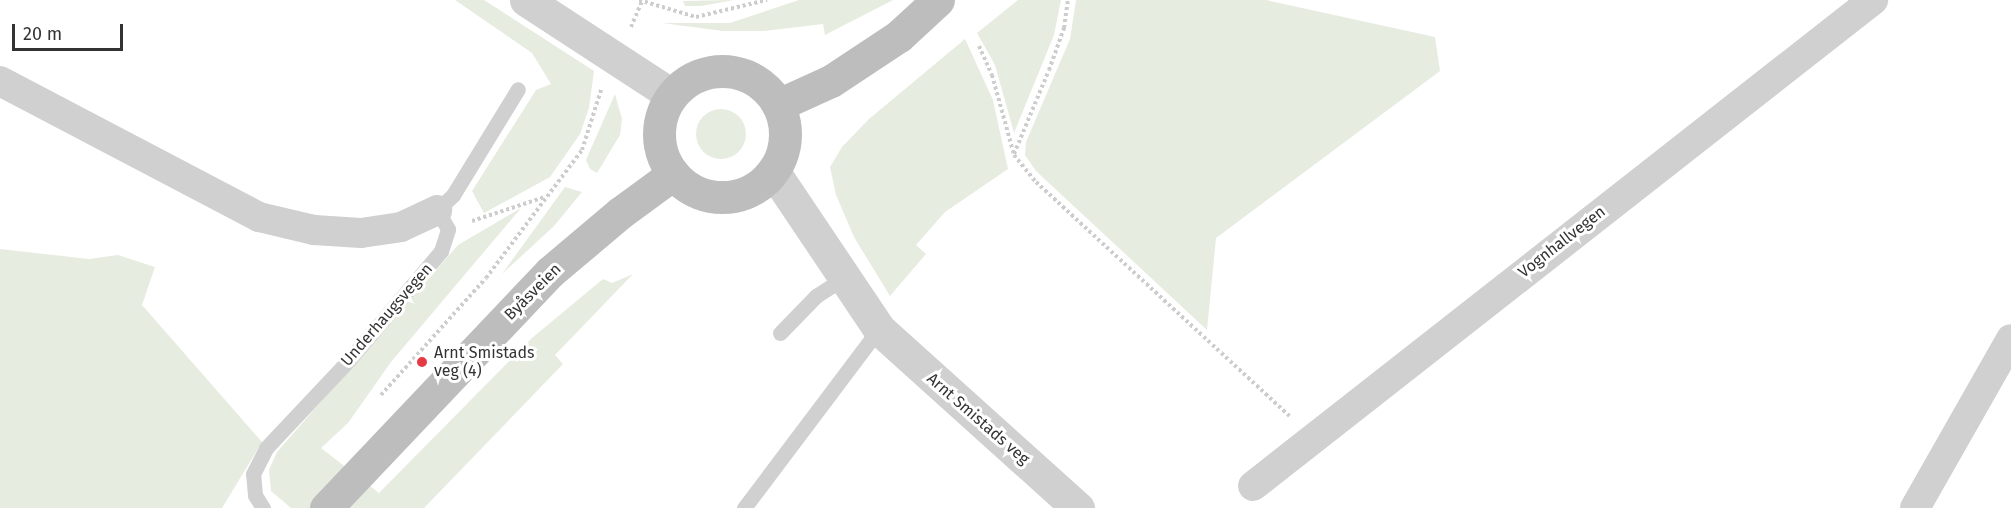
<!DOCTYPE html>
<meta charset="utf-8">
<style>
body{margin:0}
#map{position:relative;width:2011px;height:508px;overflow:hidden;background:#fff;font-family:"Fira Sans",sans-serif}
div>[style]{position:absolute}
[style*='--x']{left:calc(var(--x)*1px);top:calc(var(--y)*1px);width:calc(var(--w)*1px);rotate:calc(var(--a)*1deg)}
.green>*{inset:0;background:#e6ecdf}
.round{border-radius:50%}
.path>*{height:4px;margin-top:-2px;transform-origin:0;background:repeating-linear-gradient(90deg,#cdcdcd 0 3px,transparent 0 6px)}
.service>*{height:15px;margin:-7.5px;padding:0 7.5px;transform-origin:7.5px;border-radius:7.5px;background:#d0d0d0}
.minor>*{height:30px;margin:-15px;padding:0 15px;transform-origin:15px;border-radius:15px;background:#d0d0d0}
.tertiary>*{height:33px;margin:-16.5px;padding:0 16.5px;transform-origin:16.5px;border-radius:16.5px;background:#d0d0d0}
.secondary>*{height:33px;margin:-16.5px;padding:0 16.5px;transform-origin:16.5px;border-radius:16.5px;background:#bdbdbd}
.secondary>.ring{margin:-16.5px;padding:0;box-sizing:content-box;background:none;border:33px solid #bdbdbd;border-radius:50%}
.dots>*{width:16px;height:16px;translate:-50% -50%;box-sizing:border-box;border:3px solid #fff;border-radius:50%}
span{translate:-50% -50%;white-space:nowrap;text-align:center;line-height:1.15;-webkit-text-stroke:6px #fff;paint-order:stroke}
.street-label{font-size:16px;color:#333}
.poi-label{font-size:16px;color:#333}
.left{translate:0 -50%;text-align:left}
.scale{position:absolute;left:12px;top:24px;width:111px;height:27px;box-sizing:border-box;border:3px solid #333;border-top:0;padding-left:8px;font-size:18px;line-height:21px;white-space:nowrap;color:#333;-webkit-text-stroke:4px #fff;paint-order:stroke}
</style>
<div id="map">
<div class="green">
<div style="clip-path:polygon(455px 0,484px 0,594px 71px,589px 108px,580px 134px,550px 177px,484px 213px,472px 191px,536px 90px,551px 84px,532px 53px)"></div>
<div style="clip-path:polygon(734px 0,701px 6px,685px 6px,683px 1px)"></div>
<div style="clip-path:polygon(799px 0,893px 0,825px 35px,823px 24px,764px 31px,723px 31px,662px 23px,730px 23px)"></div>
<div style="clip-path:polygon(1018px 0,1061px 0,1054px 35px,1014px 133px,995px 65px,977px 33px)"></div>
<div style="clip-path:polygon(1076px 0,1266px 0,1435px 37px,1440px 71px,1216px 238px,1207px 330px,1036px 171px,1025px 155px,1026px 142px,1070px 39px)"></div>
<div style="clip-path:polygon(965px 39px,993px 100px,1008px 169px,945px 212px,916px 245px,926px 254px,890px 296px,854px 237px,836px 195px,830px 167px,842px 147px,869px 119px)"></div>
<div style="clip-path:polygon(615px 94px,622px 119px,620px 135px,597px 173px,590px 169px,586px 160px)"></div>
<div class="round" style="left:696px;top:109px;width:50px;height:50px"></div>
<div style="clip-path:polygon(565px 187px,582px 192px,554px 226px,502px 274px)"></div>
<div style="clip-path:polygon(521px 208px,391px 362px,348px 423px,321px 448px,379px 493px,532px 338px,603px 279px,612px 283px,633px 274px,555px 355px,563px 364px,424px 508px,291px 508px,271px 491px,269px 470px,277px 452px,458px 245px)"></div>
<div style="clip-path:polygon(0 249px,89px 259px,118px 255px,155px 267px,142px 305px,262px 442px,222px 508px,0 508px)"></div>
</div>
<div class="path">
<div style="--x:639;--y:0;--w:59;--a:16.6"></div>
<div style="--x:696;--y:17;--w:73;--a:-13.5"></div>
<div style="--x:631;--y:27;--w:28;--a:-67"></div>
<div style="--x:979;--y:46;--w:32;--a:66"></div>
<div style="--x:992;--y:75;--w:83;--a:74.6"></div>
<div style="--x:1014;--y:155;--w:35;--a:51"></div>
<div style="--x:1036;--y:182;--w:345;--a:42.7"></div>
<div style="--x:1014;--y:154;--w:91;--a:-67.4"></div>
<div style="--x:1049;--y:70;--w:45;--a:-70.3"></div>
<div style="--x:1064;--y:28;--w:28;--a:-82"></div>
<div style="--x:472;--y:221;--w:77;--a:-18.2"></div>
<div style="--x:381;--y:395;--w:157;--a:-48.1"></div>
<div style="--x:486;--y:278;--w:160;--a:-53.1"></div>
<div style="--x:582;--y:150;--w:63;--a:-72.4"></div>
</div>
<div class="service">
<div style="--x:780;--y:333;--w:52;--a:-45.8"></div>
<div style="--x:816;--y:296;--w:31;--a:-33"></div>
<div style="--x:263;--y:508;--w:15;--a:-122"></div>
<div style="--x:255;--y:495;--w:21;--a:-95"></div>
<div style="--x:253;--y:474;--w:29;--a:-63"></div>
<div style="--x:266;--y:448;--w:121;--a:-46.7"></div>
<div style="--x:349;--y:360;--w:143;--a:-49.8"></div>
<div style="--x:441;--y:251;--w:23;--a:-72"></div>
<div style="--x:448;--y:229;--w:22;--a:-120"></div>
<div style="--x:437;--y:210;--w:22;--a:-43"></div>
<div style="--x:453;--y:195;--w:124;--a:-58.5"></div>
<div style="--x:744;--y:508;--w:224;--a:-53"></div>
</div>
<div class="minor">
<div style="--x:0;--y:81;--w:293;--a:27.7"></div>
<div style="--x:259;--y:217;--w:57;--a:13.3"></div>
<div style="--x:314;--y:230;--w:47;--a:3.7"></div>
<div style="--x:361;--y:233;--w:40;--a:-8.5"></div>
<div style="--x:401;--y:227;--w:40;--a:-25"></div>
<div style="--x:1253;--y:486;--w:788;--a:-38.09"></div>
<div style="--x:1915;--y:508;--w:194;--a:-60.4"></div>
</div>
<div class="tertiary">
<div style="--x:526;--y:0;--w:174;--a:33.1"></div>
<div style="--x:773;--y:171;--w:190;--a:56.1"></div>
<div style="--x:879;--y:329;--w:268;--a:42"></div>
</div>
<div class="secondary">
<div class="ring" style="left:659px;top:71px;width:93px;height:93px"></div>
<div style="--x:778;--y:105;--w:58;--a:-24.4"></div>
<div style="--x:831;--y:81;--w:82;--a:-33.5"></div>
<div style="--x:899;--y:36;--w:53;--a:-42.7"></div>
<div style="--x:326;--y:508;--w:325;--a:-46.5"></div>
<div style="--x:550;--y:272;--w:92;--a:-40.1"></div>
<div style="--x:620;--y:213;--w:66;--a:-36.3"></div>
</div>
<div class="dots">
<div style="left:422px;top:362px;background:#e63946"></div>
</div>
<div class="street-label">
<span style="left:1562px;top:242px;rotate:-38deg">Vognhallvegen</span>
<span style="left:533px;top:292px;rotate:-45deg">Byåsveien</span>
<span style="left:387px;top:315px;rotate:-49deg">Underhaugsvegen</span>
<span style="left:978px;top:419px;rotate:41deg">Arnt Smistads veg</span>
</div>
<div class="poi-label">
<span class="left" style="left:434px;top:362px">Arnt Smistads<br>veg (4)</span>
</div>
<div class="scale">20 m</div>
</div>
